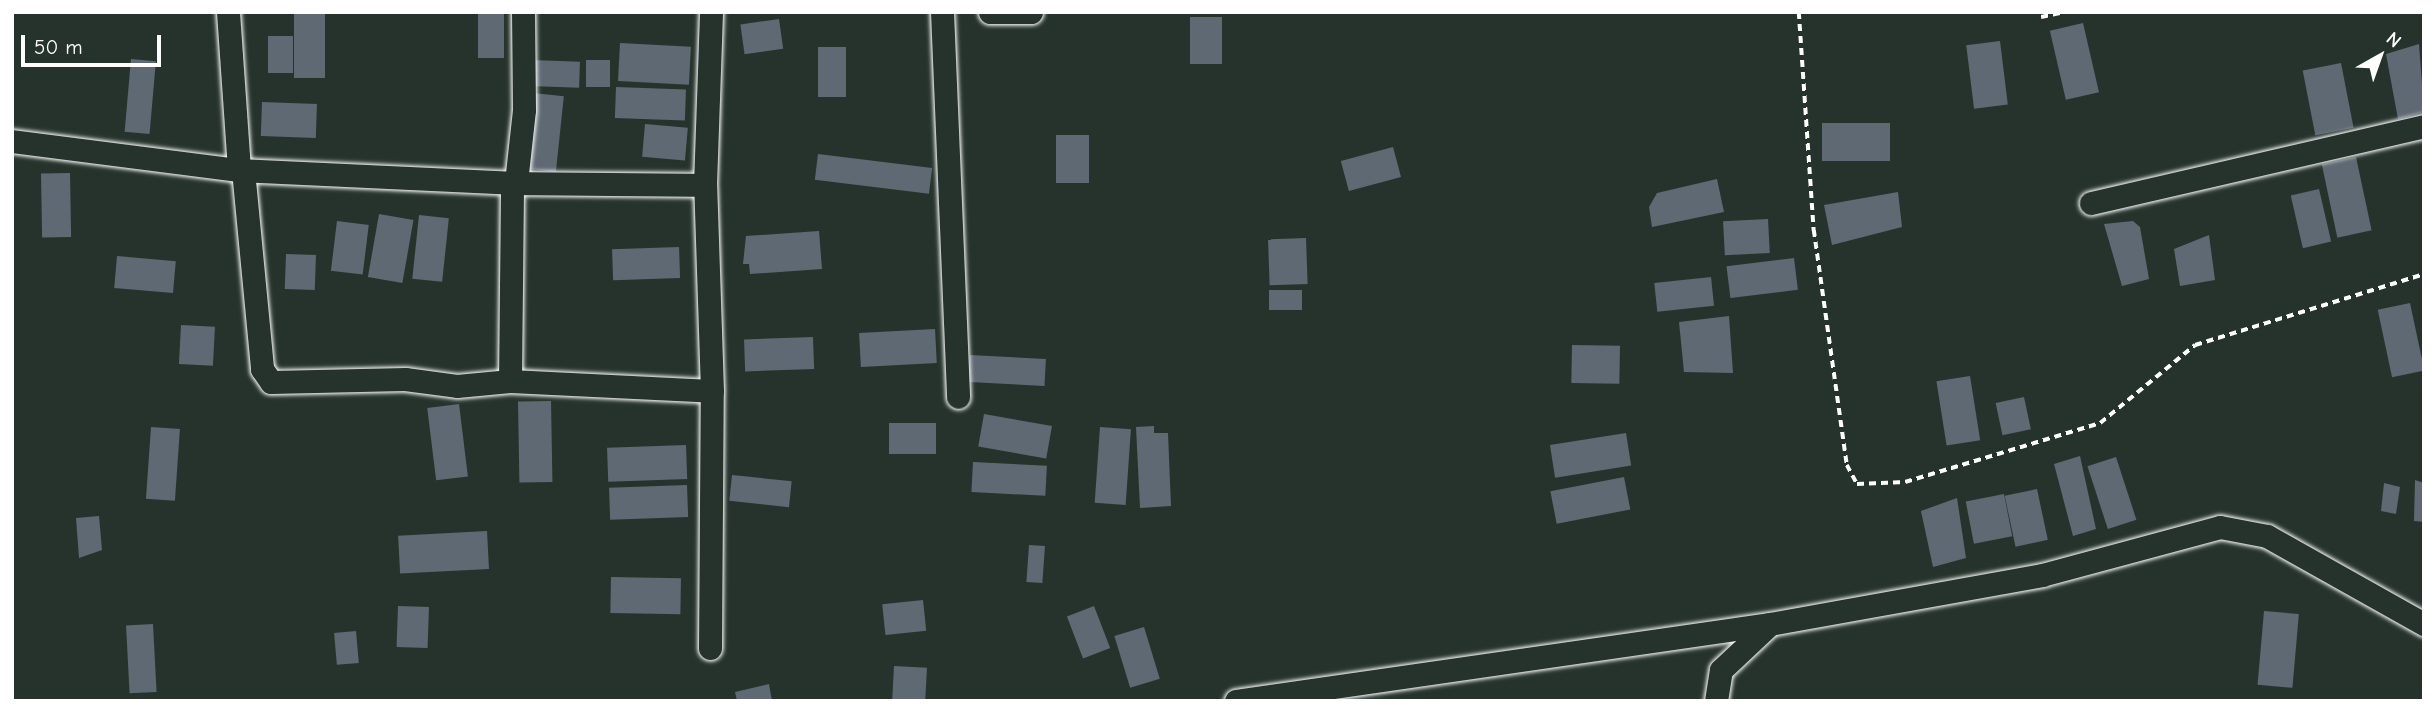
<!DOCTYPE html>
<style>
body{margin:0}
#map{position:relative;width:2436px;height:713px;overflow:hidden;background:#26332d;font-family:"Comic Neue",sans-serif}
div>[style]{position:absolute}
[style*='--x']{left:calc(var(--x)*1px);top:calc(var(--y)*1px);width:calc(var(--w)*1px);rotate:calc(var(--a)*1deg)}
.building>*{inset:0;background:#5f6973;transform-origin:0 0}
.path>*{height:3.5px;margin-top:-1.75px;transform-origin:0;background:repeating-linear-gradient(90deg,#fff 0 7px,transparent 0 12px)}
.roads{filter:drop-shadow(0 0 2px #fff) drop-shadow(0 0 2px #fff)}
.minor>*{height:23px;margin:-11.5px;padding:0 11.5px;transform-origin:11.5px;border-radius:11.5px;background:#26332d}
span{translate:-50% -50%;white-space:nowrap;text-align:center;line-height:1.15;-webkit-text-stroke:5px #26332d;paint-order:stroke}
.frame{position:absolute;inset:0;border:14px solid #fff;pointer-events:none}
.north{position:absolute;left:2345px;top:21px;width:70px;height:70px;-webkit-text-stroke:5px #26332d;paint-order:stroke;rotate:40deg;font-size:19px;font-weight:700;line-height:28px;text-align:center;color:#fff}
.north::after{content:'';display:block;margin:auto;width:24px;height:32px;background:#fff;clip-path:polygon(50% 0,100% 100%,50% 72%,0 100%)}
.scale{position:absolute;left:21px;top:35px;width:140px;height:32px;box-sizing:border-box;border:4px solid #fff;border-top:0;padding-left:9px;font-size:21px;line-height:24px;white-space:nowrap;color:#fff;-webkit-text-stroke:5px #26332d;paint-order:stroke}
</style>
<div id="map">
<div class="building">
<div style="left:294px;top:12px;width:31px;height:66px"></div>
<div style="left:478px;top:12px;width:26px;height:46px"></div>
<div style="left:1190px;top:17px;width:32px;height:47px"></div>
<div style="left:779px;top:19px;width:30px;height:39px;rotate:82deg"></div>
<div style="left:2083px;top:23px;width:71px;height:34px;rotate:77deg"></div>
<div style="left:268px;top:36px;width:25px;height:37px"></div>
<div style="left:2000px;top:41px;width:64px;height:34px;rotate:83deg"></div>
<div style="left:620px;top:43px;width:71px;height:38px;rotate:3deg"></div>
<div style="clip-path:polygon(2419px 44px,2424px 112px,2398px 119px,2386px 54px)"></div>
<div style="left:818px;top:47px;width:28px;height:50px"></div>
<div style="left:131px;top:59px;width:25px;height:73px;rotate:5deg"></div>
<div style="left:531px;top:60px;width:49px;height:26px;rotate:2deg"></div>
<div style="left:586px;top:60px;width:24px;height:27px"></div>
<div style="left:2341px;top:63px;width:66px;height:39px;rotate:79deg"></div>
<div style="left:616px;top:87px;width:70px;height:31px;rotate:2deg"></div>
<div style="left:533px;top:93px;width:31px;height:76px;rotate:6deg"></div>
<div style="left:262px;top:102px;width:55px;height:34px;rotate:2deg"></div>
<div style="left:1822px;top:123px;width:68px;height:38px"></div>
<div style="left:645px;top:124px;width:43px;height:33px;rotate:5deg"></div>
<div style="left:1056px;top:135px;width:33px;height:48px"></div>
<div style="left:1393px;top:147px;width:31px;height:54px;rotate:75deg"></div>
<div style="left:818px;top:154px;width:115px;height:26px;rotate:7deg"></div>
<div style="left:2356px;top:157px;width:75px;height:35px;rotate:78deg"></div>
<div style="left:70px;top:173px;width:64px;height:29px;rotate:89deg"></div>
<div style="clip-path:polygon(1717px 179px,1724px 212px,1652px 227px,1649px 207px,1657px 193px)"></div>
<div style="left:2319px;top:189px;width:54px;height:29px;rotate:77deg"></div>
<div style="clip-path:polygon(1898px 192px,1902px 227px,1832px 245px,1824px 205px)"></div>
<div style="left:379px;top:214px;width:35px;height:64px;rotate:10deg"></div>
<div style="left:419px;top:215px;width:30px;height:64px;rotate:6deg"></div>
<div style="left:1768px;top:219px;width:34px;height:45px;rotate:87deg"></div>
<div style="left:337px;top:221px;width:32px;height:50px;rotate:7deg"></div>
<div style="clip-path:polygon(2133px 221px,2140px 227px,2149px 279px,2122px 286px,2104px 224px)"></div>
<div style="clip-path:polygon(819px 231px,822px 269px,750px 274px,749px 264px,743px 264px,746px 236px)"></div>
<div style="clip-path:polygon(2209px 235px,2215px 280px,2180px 286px,2174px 249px)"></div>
<div style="left:1306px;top:238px;width:46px;height:38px;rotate:88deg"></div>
<div style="left:679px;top:247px;width:31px;height:67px;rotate:88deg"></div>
<div style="left:286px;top:254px;width:30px;height:35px;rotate:2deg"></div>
<div style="left:117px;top:256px;width:59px;height:32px;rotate:5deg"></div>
<div style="left:1794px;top:258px;width:32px;height:68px;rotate:83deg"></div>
<div style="left:1711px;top:277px;width:29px;height:57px;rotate:84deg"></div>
<div style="left:1269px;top:290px;width:33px;height:20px"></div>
<div style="left:2410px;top:303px;width:69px;height:33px;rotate:78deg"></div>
<div style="clip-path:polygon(1729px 316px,1733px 373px,1684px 372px,1679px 322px)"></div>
<div style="left:181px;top:325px;width:34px;height:39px;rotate:3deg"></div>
<div style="left:935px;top:329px;width:34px;height:76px;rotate:87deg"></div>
<div style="left:813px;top:337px;width:32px;height:69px;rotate:88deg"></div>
<div style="left:1572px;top:345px;width:48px;height:38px;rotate:1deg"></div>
<div style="left:970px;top:355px;width:76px;height:27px;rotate:3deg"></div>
<div style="left:1970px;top:376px;width:65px;height:34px;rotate:81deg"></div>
<div style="left:2024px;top:397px;width:33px;height:29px;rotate:78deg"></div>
<div style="left:551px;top:401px;width:81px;height:33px;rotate:89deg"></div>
<div style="left:459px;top:404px;width:73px;height:32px;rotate:83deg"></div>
<div style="left:984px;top:414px;width:69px;height:33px;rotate:10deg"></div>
<div style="left:889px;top:423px;width:47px;height:31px"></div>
<div style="clip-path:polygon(1154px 426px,1154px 433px,1168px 433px,1171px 506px,1140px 508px,1136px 427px)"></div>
<div style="left:151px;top:427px;width:29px;height:72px;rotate:4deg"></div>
<div style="left:1100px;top:427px;width:31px;height:76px;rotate:4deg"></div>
<div style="left:1626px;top:433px;width:33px;height:77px;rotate:81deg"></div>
<div style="left:686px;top:445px;width:34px;height:79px;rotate:88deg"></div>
<div style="clip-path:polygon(2080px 456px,2096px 529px,2073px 536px,2054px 464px)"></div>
<div style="left:2116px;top:457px;width:66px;height:30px;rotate:72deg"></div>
<div style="left:973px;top:462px;width:74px;height:30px;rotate:3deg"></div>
<div style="left:732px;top:475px;width:60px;height:26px;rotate:6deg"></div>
<div style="left:1624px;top:477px;width:33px;height:75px;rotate:79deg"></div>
<div style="clip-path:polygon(2415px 480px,2424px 483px,2424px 522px,2414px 521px)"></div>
<div style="clip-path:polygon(2384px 483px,2400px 487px,2396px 514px,2381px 511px)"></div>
<div style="left:687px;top:485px;width:32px;height:78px;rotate:88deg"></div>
<div style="left:2037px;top:489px;width:52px;height:33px;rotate:78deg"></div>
<div style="left:2004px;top:494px;width:43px;height:39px;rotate:79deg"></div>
<div style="clip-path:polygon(1957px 498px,1966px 558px,1933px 567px,1921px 511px)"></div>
<div style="clip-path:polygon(99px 516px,102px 550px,79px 558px,76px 518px)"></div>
<div style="left:487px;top:531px;width:38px;height:89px;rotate:87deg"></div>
<div style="left:1029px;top:545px;width:16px;height:37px;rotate:4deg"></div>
<div style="left:611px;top:577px;width:70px;height:36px;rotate:1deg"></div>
<div style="left:923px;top:600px;width:31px;height:41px;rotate:84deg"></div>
<div style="left:398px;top:606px;width:31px;height:41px;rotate:2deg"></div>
<div style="left:1094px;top:606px;width:45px;height:29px;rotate:69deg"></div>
<div style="left:2264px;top:611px;width:35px;height:74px;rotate:5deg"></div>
<div style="left:153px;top:624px;width:68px;height:27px;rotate:87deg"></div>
<div style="left:1144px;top:627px;width:54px;height:31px;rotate:73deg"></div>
<div style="left:356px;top:631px;width:32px;height:22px;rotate:85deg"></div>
<div style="left:894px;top:666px;width:33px;height:35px;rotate:3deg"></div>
<div style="clip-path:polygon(769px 684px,772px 701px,737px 701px,735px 692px)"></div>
</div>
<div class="path">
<div style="--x:1799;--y:12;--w:219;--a:86.1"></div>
<div style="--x:1814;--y:230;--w:237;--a:82"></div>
<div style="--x:1847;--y:465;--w:21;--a:62"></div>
<div style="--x:1857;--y:484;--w:48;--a:-2.4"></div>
<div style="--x:1905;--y:482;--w:204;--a:-16.8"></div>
<div style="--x:2100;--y:423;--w:123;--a:-39.4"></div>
<div style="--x:2195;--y:345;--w:240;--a:-17.2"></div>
<div style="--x:2041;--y:17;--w:24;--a:-12"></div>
</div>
<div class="roads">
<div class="minor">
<div style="--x:228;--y:12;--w:158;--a:86"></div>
<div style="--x:523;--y:12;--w:98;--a:89.4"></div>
<div style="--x:524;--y:110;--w:73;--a:96.3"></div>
<div style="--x:516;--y:183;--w:189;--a:0.6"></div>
<div style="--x:942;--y:12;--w:385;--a:87.6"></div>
<div style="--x:990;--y:12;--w:41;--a:0"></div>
<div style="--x:12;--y:141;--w:229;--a:7.3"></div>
<div style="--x:239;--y:170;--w:277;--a:2.7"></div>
<div style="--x:243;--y:170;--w:200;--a:84.5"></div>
<div style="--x:262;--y:369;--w:16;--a:55"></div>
<div style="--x:271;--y:382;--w:134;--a:-1.3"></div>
<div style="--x:405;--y:379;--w:52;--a:7.7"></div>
<div style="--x:457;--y:386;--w:53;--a:-5.4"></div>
<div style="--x:510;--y:381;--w:202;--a:2.8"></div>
<div style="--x:2091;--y:203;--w:342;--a:-13"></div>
<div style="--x:510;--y:381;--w:198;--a:-89.4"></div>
<div style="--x:710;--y:648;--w:257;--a:-89.6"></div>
<div style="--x:712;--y:391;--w:206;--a:-91.9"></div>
<div style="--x:705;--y:185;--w:173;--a:-88"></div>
<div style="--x:1236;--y:701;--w:540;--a:-8.21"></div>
<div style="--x:1716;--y:701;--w:31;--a:-81"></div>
<div style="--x:1721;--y:670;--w:67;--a:-43.2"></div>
<div style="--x:1770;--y:624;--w:276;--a:-10.2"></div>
<div style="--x:2042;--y:575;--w:184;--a:-15.1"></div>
<div style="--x:2220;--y:527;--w:48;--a:10.8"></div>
<div style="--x:2267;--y:536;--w:180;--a:29.3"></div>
</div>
</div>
<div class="frame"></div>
<div class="north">N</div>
<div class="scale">50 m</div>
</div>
